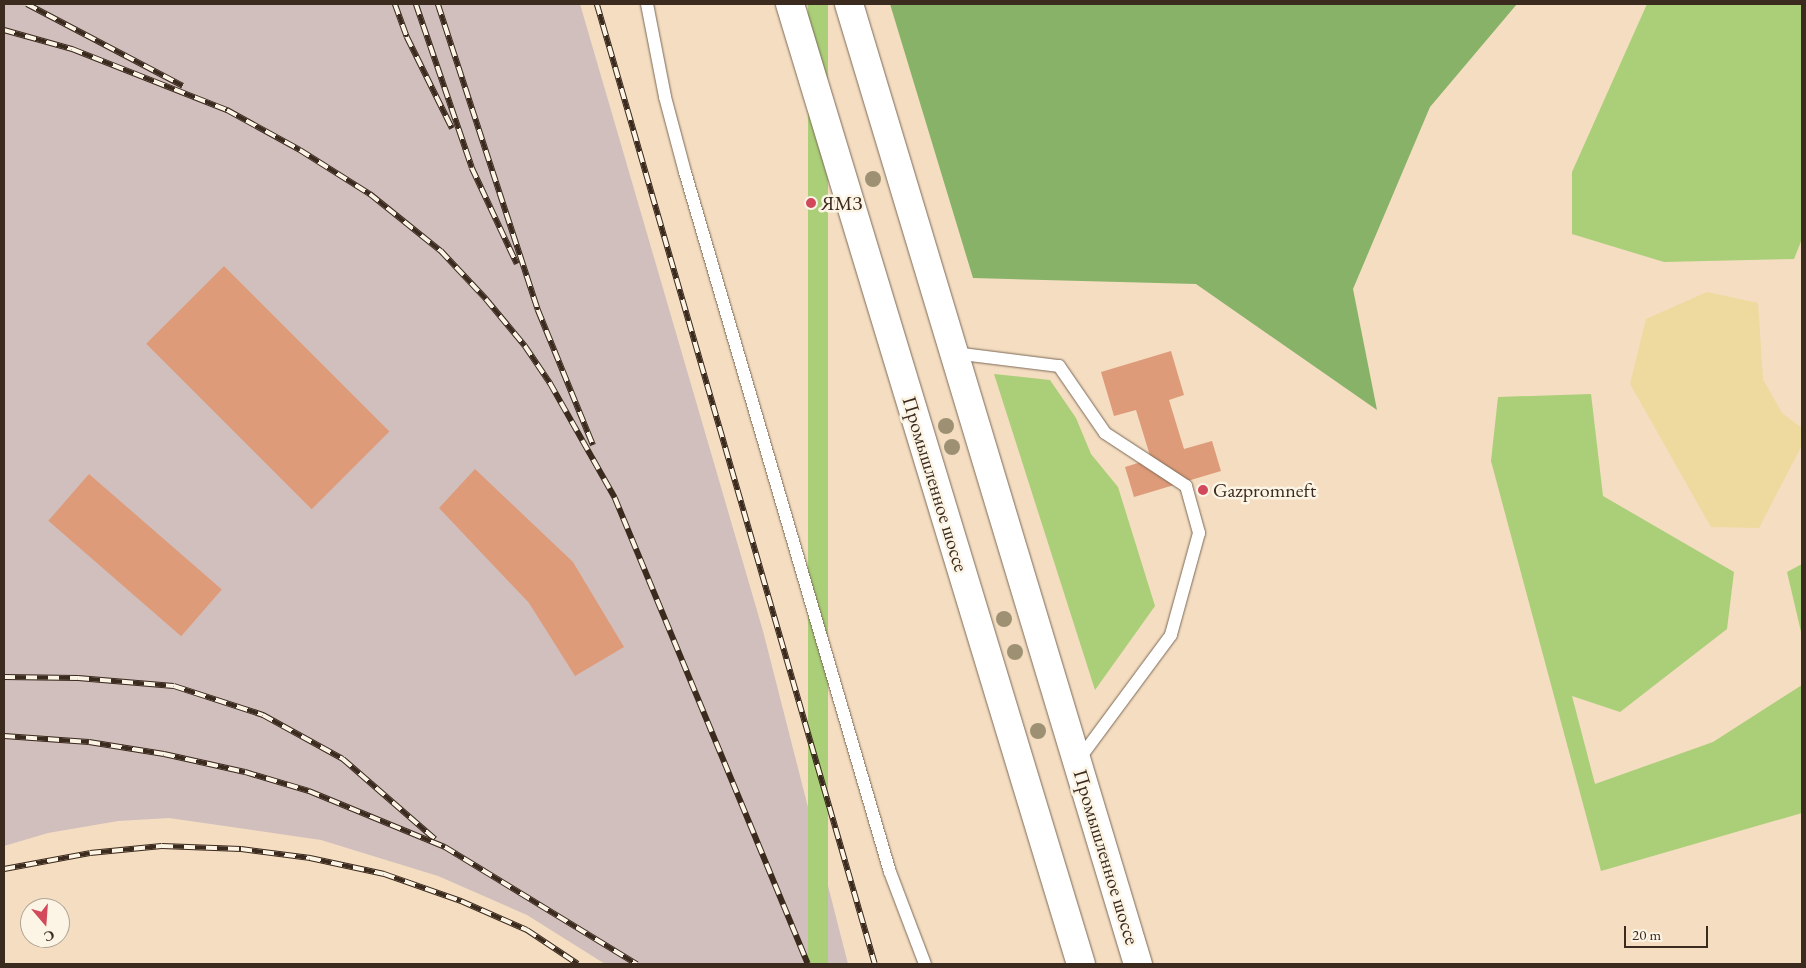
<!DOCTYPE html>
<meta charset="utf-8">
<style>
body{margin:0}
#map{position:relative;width:1806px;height:968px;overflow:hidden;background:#f4ddc1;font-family:"EB Garamond",serif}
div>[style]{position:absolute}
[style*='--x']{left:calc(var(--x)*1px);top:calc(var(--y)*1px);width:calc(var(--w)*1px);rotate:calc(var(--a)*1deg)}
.industrial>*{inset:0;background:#d1bfbe}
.green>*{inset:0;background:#aacf78;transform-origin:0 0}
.forest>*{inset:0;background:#87b268}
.sand>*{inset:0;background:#eeda9e}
.building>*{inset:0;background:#de9b79;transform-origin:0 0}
.roads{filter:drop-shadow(0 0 1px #7c6957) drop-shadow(0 0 1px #7c6957)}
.service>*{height:12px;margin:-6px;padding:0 6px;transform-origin:6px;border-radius:6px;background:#fff}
.secondary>*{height:28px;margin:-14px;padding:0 14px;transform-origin:14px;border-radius:14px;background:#fff}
.rail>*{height:5.5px;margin-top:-2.75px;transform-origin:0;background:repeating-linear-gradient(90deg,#fcf5e5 0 11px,#3b2a1e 0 22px);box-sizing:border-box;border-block:1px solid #3b2a1e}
.trees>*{width:16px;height:16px;margin:-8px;border-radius:50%;background:#9e9173}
.dots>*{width:14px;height:14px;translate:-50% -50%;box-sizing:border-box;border:2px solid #fcf5e5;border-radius:50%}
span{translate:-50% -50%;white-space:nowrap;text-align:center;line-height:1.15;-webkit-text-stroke:5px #fcf5e5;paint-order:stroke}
.poi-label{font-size:20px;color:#3b2a1e}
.left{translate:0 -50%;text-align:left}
.street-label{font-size:20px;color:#3b2a1e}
.frame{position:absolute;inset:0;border:5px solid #3b2a1e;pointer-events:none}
.north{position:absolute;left:20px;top:898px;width:50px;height:50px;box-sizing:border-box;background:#fcf5e5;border:1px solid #afa495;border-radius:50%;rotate:162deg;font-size:14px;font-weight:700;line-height:20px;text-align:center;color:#3b2a1e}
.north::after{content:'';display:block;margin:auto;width:18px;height:22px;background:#d1495b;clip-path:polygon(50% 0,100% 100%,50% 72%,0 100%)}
.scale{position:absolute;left:1624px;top:926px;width:84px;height:22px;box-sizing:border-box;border:2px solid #3b2a1e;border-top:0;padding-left:6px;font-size:15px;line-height:18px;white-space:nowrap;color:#3b2a1e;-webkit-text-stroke:4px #fcf5e5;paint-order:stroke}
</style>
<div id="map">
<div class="industrial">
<div style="clip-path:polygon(4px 4px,580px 4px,763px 631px,848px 964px,605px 964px,527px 915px,438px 876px,321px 840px,169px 818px,118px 821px,48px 833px,4px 846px)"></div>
</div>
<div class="green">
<div style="left:808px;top:4px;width:20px;height:1003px"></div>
<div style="clip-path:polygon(1647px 4px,1802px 4px,1802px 239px,1794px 259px,1664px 262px,1572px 234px,1572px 172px)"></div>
<div style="clip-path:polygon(994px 374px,1050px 380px,1076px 418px,1091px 454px,1118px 487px,1155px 606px,1095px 690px)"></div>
<div style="clip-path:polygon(1591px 394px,1603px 496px,1734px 572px,1727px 629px,1620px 712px,1572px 696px,1595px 784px,1713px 742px,1802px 685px,1802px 813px,1601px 871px,1491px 461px,1498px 397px)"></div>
<div style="clip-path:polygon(1802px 564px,1802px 636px,1787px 572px)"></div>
</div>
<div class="forest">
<div style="clip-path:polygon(890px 4px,1517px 4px,1430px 107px,1353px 289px,1377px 410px,1196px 284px,973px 278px)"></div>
</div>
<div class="sand">
<div style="clip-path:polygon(1707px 292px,1758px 303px,1763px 379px,1782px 413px,1802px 428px,1802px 445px,1759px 528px,1711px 527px,1630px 384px,1646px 319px)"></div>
</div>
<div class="building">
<div style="left:224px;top:266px;width:234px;height:110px;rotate:45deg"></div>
<div style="clip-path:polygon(1171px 351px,1184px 395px,1169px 400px,1184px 449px,1212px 441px,1221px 471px,1134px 497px,1125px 467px,1151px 459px,1136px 410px,1114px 416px,1101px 372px)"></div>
<div style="clip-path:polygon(475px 469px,573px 562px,624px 647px,575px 676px,529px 603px,439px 508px)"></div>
<div style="left:89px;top:474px;width:176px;height:62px;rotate:41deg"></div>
</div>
<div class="roads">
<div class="service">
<div style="--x:647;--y:4;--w:95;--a:79"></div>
<div style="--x:665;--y:97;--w:78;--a:75.1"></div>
<div style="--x:685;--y:172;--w:729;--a:73.68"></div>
<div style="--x:890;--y:872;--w:98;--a:69.2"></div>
<div style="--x:954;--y:353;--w:106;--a:7.1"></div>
<div style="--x:1059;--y:366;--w:81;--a:55.5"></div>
<div style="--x:1105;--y:433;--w:97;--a:33.2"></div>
<div style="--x:1186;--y:486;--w:49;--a:74.5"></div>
<div style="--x:1199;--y:533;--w:106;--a:105.4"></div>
<div style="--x:1171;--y:635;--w:158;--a:126.5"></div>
</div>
<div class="secondary">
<div style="--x:790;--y:4;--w:1003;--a:73.14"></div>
<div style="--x:849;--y:4;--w:1003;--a:73.25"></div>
</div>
</div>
<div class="rail">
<div style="--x:27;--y:4;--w:176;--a:27.7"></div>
<div style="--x:395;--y:4;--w:35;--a:70"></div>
<div style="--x:407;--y:37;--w:102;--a:63.7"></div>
<div style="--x:416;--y:4;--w:173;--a:71.1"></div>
<div style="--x:472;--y:168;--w:106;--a:64.9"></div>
<div style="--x:438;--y:4;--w:322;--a:71.9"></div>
<div style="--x:538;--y:310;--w:146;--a:67.8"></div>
<div style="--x:597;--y:4;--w:999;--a:73.85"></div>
<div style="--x:4;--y:30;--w:71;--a:15.6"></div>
<div style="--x:72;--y:49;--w:167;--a:21.5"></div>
<div style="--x:227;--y:110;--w:83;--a:28.7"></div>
<div style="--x:300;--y:150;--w:83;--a:32.2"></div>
<div style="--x:370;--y:194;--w:91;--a:38.8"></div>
<div style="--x:441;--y:251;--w:66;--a:46.8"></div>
<div style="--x:486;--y:299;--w:61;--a:50.3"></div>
<div style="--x:525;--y:346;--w:45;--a:56"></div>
<div style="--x:550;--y:383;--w:132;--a:60.5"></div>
<div style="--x:615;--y:498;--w:504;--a:67.5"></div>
<div style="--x:4;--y:677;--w:74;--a:0.8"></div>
<div style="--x:78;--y:678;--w:96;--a:4.8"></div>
<div style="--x:174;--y:686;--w:94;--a:18"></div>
<div style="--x:263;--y:715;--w:91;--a:28.8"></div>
<div style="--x:343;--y:759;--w:122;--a:41"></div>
<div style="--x:4;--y:736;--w:85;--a:4"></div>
<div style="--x:89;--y:742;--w:76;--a:9.1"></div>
<div style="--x:164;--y:754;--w:83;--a:12.5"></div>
<div style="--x:245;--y:772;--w:67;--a:16.5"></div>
<div style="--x:309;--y:791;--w:147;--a:22.4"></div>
<div style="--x:445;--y:847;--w:225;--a:31.4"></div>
<div style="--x:4;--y:869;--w:87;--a:-10.5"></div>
<div style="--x:90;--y:853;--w:72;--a:-5.6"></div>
<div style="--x:162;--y:846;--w:79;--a:2.2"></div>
<div style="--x:241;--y:849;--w:70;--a:7.4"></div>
<div style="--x:310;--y:858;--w:76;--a:12.2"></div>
<div style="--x:384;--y:874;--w:82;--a:19.3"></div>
<div style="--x:461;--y:901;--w:72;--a:23.7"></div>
<div style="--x:527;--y:930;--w:61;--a:33.7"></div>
</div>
<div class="trees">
<div style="left:873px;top:179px"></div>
<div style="left:946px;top:426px"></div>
<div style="left:952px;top:447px"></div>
<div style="left:1004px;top:619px"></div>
<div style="left:1015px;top:652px"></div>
<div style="left:1038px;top:731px"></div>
</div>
<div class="dots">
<div style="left:811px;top:203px;background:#d1495b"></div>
<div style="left:1203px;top:490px;background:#d1495b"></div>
</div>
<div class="poi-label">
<span class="left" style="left:821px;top:203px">ЯМЗ</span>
<span class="left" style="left:1213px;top:490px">Gazpromneft</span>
</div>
<div class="street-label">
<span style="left:935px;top:484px;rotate:73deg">Промышленное шоссе</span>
<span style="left:1106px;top:857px;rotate:73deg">Промышленное шоссе</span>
</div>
<div class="frame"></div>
<div class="north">С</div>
<div class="scale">20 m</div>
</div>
